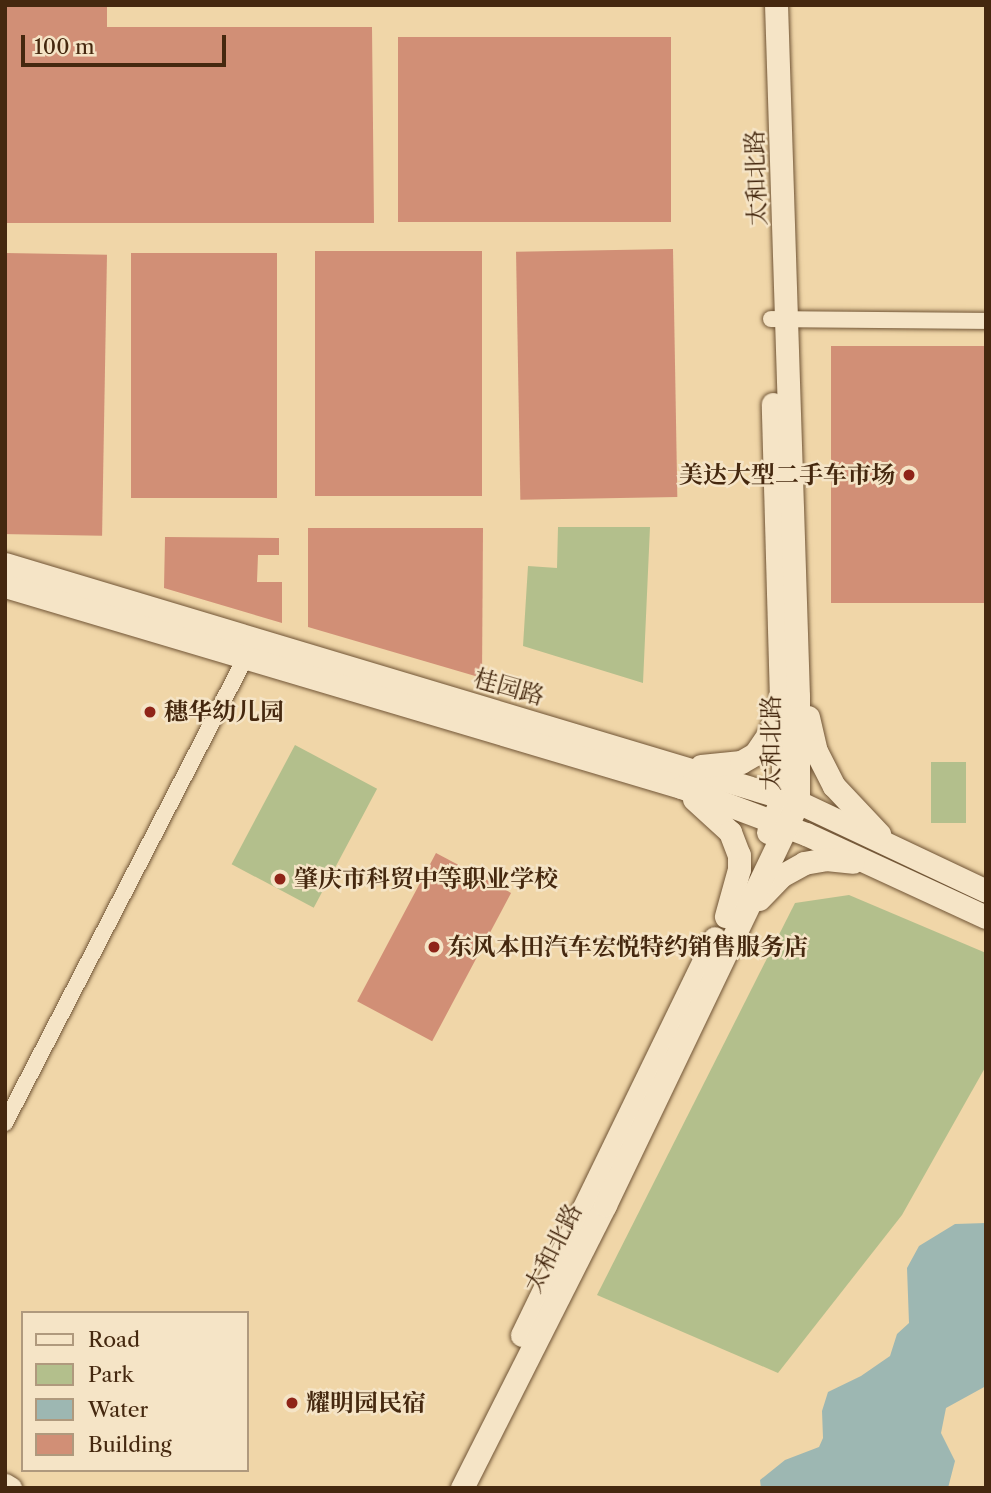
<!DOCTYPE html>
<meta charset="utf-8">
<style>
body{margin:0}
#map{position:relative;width:991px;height:1493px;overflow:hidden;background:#f0d6a8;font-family:"Libre Caslon Text","Noto Serif SC",serif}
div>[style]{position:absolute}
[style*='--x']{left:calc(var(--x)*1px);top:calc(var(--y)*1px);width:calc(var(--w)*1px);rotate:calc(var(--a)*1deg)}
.green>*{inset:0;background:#b3bf8c;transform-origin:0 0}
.water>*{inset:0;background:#9db7b2}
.building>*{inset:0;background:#d18f76;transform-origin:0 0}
.roads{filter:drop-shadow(0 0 2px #705435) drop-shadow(0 0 2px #705435)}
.street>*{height:16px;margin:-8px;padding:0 8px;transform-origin:8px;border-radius:8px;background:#f5e4c6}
.secondary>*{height:23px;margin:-11.5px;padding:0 11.5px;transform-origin:11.5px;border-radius:11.5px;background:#f5e4c6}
.dots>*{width:19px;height:19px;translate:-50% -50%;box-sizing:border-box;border:4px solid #f5e4c6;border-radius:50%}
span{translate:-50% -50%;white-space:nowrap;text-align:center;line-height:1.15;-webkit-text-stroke:5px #f5e4c6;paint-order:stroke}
.street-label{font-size:24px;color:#45280f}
.poi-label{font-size:24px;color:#45280f;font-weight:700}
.right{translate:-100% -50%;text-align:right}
.left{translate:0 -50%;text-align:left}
.frame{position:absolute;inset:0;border:7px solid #45280f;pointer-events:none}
.legend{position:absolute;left:21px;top:1311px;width:228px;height:161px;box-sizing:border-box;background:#f5e4c6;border:2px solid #af997d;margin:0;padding:9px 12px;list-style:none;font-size:21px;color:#45280f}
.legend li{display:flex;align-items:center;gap:14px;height:35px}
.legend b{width:35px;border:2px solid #af997d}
.scale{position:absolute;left:21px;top:35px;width:205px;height:32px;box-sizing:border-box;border:4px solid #45280f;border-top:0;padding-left:9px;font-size:21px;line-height:24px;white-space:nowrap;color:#45280f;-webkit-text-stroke:5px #f5e4c6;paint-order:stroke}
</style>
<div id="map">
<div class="green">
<div style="clip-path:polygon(558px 527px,650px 527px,643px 683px,523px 646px,528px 566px,557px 568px)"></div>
<div style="left:295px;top:745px;width:93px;height:135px;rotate:28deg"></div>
<div style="left:931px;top:762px;width:35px;height:61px"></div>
<div style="clip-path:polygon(849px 895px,986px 953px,986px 1066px,902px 1215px,778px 1373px,597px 1295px,795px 903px)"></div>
</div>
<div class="water">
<div style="clip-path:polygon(986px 1223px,986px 1386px,946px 1408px,941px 1433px,955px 1461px,948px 1488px,761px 1488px,760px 1480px,785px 1460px,819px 1447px,823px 1438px,822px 1411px,828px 1392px,861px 1376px,890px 1356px,897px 1334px,909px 1323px,907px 1268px,919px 1246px,955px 1224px)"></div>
</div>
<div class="building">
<div style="clip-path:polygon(5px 5px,107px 5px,107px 27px,372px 27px,374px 223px,5px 223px)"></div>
<div style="left:398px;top:37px;width:273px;height:185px"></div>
<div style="left:673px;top:249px;width:248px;height:157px;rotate:89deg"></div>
<div style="left:482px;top:251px;width:245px;height:167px;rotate:90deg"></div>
<div style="left:5px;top:253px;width:102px;height:281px;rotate:1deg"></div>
<div style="left:131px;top:253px;width:146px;height:245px"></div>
<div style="left:986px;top:346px;width:257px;height:155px;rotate:90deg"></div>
<div style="clip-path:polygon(308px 528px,483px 528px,482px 678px,308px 627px)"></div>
<div style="clip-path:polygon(165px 537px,279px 538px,279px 555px,258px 555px,257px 582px,282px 582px,282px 623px,164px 588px)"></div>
<div style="left:436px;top:853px;width:85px;height:168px;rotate:28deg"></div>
</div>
<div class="roads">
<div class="street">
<div style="--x:771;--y:319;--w:215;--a:0.5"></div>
<div style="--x:5;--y:1123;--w:534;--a:-62.67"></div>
</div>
<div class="secondary">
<div style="--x:5;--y:564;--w:828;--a:16.71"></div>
<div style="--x:798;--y:802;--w:208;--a:25.3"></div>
<div style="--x:5;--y:586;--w:705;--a:16.56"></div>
<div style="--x:681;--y:787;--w:134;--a:20.6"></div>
<div style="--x:806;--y:834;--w:198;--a:24.8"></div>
<div style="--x:808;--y:717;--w:35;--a:77"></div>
<div style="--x:816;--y:751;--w:39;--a:63"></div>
<div style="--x:834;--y:786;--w:66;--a:46.8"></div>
<div style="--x:701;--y:766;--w:40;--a:-5.7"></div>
<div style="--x:741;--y:762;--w:16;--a:-30"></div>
<div style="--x:755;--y:754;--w:30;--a:-56"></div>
<div style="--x:772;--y:729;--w:15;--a:-79"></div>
<div style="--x:694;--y:799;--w:49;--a:42.5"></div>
<div style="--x:730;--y:832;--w:25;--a:69"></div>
<div style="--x:739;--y:855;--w:14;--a:90"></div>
<div style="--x:739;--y:869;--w:49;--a:105.5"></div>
<div style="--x:768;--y:832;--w:38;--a:-68"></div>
<div style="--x:782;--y:797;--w:25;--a:-88"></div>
<div style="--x:783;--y:772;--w:368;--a:-91.6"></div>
<div style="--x:759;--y:899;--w:32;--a:-46"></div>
<div style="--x:781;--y:876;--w:26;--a:-29"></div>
<div style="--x:804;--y:863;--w:22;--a:-10"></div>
<div style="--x:826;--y:859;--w:27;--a:6"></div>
<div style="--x:522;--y:1335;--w:441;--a:-64.1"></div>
<div style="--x:5;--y:1485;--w:6;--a:31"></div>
<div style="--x:462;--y:1488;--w:317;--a:-63.2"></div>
<div style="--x:605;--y:1205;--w:447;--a:-64.4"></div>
<div style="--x:798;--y:802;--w:106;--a:-90"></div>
<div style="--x:798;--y:696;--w:691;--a:-91.82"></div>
</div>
</div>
<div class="dots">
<div style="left:909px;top:475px;background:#8f2418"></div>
<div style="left:150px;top:712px;background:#8f2418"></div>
<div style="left:280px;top:879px;background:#8f2418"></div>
<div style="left:434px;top:947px;background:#8f2418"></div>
<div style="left:292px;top:1403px;background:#8f2418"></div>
</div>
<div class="street-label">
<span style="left:756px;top:178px;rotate:-92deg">太和北路</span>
<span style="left:509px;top:687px;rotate:16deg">桂园路</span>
<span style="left:771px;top:743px;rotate:-90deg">太和北路</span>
<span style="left:553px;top:1248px;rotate:-63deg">太和北路</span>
</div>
<div class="poi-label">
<span class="right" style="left:895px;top:475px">美达大型二手车市场</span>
<span class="left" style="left:164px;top:712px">穗华幼儿园</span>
<span class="left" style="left:294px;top:879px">肇庆市科贸中等职业学校</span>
<span class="left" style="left:448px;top:947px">东风本田汽车宏悦特约销售服务店</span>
<span class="left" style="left:306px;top:1403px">耀明园民宿</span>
</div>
<div class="frame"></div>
<ul class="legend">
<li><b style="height:9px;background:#f5e4c6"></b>Road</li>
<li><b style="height:19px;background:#b3bf8c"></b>Park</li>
<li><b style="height:19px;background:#9db7b2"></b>Water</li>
<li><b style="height:19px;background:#d18f76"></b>Building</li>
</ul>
<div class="scale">100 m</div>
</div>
